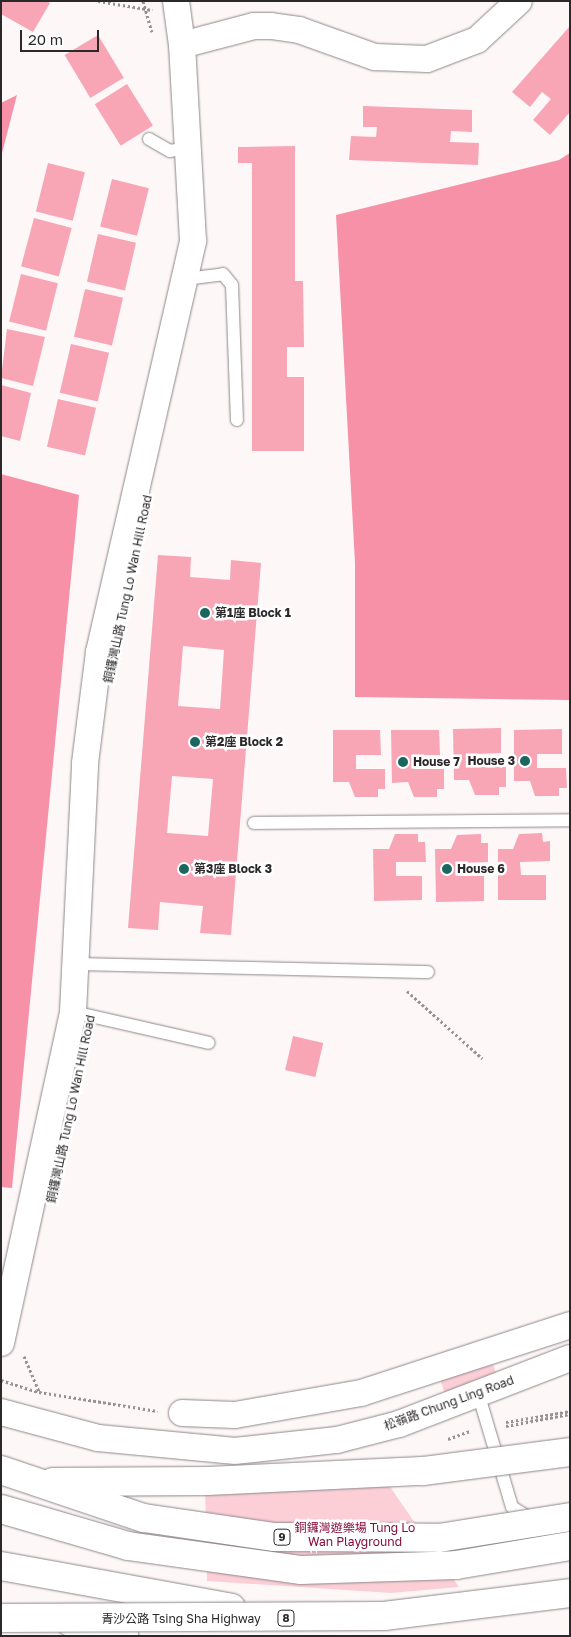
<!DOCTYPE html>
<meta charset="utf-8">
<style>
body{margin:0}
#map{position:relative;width:571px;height:1637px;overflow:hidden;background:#fef7f8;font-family:"Golos Text","Noto Sans TC",sans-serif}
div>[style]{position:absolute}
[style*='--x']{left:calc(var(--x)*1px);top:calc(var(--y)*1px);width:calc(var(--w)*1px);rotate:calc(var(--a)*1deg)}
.green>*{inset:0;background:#fccfd7;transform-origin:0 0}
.forest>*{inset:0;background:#f791a8}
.building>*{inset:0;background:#f8a5b6;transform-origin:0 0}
.path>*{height:3px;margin-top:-1.5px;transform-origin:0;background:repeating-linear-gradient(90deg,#979293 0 2.5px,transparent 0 5px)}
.roads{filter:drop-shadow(0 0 1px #8e8788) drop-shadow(0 0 1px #8e8788)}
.service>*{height:12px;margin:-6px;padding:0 6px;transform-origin:6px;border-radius:6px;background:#fff}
.minor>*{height:26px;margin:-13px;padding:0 13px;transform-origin:13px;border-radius:13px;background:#fff}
.secondary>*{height:28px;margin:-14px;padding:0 14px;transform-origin:14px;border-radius:14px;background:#fff}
.bridges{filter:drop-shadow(0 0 1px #8e8788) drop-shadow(0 0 1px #8e8788)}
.trunk-bridge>*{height:28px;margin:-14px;padding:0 14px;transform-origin:14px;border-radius:14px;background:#fff}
.dots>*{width:14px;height:14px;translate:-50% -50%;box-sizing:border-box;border:2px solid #fff;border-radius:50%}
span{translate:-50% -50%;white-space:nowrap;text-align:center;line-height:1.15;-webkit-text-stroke:5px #fff;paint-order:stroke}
.shield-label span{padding:1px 4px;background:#fff;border:1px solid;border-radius:4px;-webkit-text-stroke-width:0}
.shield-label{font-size:11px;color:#2c292a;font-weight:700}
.street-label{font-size:12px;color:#2c292a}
.poi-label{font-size:12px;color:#2c292a;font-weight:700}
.left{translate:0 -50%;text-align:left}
.right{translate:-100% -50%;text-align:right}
.park-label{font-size:12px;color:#870b3c}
.frame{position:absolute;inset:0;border:2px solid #2c292a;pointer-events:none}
.scale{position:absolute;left:20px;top:30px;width:79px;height:22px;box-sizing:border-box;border:2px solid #2c292a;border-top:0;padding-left:6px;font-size:15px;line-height:18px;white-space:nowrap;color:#2c292a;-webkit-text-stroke:4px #fff;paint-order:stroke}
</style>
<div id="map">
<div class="green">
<div style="left:490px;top:1355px;width:26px;height:55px;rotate:72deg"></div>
<div style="clip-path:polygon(384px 1478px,459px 1587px,391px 1593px,207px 1581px,205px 1485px)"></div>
</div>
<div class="forest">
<div style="clip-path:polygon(17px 95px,1px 157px,1px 103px)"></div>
<div style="clip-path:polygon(570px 153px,570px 700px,355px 697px,355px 563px,336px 215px,559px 160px)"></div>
<div style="clip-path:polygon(1px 474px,79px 495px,12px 1188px,1px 1187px)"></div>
</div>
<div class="building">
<div style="clip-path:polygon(1px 1px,46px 1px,50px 3px,33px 32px,1px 14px)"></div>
<div style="clip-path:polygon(570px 26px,570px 112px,550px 135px,533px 120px,551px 99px,542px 92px,530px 107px,512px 92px)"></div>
<div style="left:98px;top:35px;width:50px;height:39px;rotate:59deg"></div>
<div style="left:127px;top:84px;width:49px;height:38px;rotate:58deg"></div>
<div style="clip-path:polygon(363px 106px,472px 110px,472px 132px,451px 131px,450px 142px,479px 143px,478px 165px,349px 160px,351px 136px,376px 137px,377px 127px,363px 127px)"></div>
<div style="clip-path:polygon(295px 146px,295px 281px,303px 281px,304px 347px,287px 347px,287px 377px,304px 377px,304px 451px,252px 451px,252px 163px,238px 163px,238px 147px)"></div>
<div style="left:48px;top:163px;width:38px;height:50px;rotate:14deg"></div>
<div style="left:112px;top:179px;width:38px;height:49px;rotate:14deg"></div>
<div style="left:34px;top:218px;width:39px;height:50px;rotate:15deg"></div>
<div style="left:98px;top:234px;width:39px;height:49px;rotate:13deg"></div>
<div style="left:21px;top:274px;width:38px;height:49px;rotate:14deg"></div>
<div style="left:85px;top:289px;width:39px;height:49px;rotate:13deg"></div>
<div style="clip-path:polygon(7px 329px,45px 337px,33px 386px,1px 378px)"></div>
<div style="left:71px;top:344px;width:39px;height:50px;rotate:13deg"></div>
<div style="clip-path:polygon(1px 385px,31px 393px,20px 441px,1px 436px)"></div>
<div style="left:58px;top:399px;width:39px;height:49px;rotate:13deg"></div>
<div style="clip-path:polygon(evenodd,158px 555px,191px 557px,190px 577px,230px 580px,231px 560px,261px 563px,231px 935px,200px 933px,203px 906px,160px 902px,158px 930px,128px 928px,158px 555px,183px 646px,224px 650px,220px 709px,178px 706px,183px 646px,158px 555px,172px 776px,213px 779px,208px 836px,167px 833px,172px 776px)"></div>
<div style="clip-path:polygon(501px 728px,501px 753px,476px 754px,476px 767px,506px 767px,506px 787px,499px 787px,499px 795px,475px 795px,469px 780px,454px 780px,453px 729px)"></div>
<div style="clip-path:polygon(562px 729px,562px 754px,537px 754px,537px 768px,566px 768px,567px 788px,559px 788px,559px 796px,535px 796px,530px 781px,514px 781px,514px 730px)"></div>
<div style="clip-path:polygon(333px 730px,380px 730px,381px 755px,356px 755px,356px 769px,385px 769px,385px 789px,378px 789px,378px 797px,355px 797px,349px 782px,333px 782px)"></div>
<div style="clip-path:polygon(391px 730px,439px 730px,440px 755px,414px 755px,414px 769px,444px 769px,444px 789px,437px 789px,437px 797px,414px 797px,408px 782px,392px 783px)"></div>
<div style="clip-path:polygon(542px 833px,543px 842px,550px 841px,550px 861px,520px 862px,521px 875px,546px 875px,546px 900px,498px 900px,498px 849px,513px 849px,519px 834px)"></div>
<div style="clip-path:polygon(395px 834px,418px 834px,418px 842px,425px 842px,426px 862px,396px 862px,396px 876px,422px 876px,422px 900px,374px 901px,373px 849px,389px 849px)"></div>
<div style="clip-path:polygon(481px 834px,481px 843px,488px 843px,488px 862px,458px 863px,458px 876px,484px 876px,484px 901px,436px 902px,435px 849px,451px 849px,457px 835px)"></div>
<div style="left:293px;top:1036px;width:31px;height:35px;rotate:13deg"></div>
</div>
<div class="path">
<div style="--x:98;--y:1;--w:55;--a:9.5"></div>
<div style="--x:143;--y:1;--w:32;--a:74"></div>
<div style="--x:407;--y:991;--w:101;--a:41.8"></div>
<div style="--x:24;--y:1356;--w:39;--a:67"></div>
<div style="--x:1;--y:1380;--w:40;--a:18"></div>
<div style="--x:39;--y:1392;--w:120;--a:9.1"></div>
<div style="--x:506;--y:1422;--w:65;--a:-9.8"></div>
<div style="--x:506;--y:1426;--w:65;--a:-10.6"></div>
<div style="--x:448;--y:1439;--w:23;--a:-20"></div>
</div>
<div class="roads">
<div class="service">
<div style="--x:149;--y:139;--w:24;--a:30"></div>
<div style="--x:170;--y:151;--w:17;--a:-10"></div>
<div style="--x:185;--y:279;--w:38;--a:-7"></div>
<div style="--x:223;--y:274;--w:14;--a:51"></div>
<div style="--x:232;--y:285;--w:135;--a:87.9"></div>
<div style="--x:254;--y:823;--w:316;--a:-0.5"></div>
<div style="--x:73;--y:964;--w:355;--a:1.3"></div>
<div style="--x:73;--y:1012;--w:139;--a:12.8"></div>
<div style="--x:478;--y:1393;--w:119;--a:73.4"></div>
<div style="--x:512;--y:1507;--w:22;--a:32"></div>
</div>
<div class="minor">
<div style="--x:182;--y:45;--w:74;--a:-14.8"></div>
<div style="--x:254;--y:26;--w:17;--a:0"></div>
<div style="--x:271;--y:26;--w:28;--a:8"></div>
<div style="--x:299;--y:30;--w:81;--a:19.6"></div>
<div style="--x:375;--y:57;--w:52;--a:2.2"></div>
<div style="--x:427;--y:59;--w:53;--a:-20.8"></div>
<div style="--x:477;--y:40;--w:57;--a:-42.9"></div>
<div style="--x:1;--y:1343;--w:339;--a:-77.7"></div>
<div style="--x:73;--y:1012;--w:249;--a:-87.2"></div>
<div style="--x:85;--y:763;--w:112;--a:-82.8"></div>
<div style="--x:99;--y:652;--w:422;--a:-77.1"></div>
<div style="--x:193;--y:241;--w:196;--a:-93.2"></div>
<div style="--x:182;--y:45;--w:44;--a:-97.8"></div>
<div style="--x:1;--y:1412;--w:100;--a:15"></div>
<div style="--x:98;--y:1438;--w:138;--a:5.4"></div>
<div style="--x:235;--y:1451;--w:103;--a:-6.2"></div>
<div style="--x:337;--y:1440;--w:64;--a:-14.5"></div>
<div style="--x:399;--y:1424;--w:183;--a:-21.1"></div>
<div style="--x:182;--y:1413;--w:53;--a:2.2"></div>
<div style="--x:235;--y:1415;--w:128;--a:-9.9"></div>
<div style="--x:361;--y:1393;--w:220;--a:-18"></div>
</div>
<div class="secondary">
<div style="--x:1;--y:1566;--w:234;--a:10.3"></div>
<div style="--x:70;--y:1622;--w:56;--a:14.5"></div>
</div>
</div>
<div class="bridges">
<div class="trunk-bridge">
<div style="--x:1;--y:1470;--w:151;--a:18.6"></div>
<div style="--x:144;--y:1518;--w:132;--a:8.3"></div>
<div style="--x:275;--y:1537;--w:164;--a:0.3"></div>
<div style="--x:439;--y:1538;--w:133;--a:-9.1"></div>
<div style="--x:53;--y:1482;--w:155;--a:-0.4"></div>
<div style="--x:208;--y:1481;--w:215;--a:-2.7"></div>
<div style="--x:423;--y:1471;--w:147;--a:-7.4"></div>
<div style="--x:1;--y:1509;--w:132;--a:16.2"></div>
<div style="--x:128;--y:1546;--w:175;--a:7.9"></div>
<div style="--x:301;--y:1570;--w:155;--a:-1.8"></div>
<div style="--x:456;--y:1565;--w:116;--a:-9.5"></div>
<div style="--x:1;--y:1618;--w:383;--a:-0.3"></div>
<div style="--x:384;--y:1616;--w:187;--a:-7"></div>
</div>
</div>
<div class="dots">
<div style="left:205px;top:613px;background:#1b665f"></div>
<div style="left:195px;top:742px;background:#1b665f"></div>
<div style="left:525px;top:761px;background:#1b665f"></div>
<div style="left:403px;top:762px;background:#1b665f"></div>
<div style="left:184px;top:869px;background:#1b665f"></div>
<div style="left:447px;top:869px;background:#1b665f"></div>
</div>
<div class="shield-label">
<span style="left:282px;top:1537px">9</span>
<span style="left:286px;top:1618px">8</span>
</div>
<div class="street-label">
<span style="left:128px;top:589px;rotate:-78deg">銅鑼灣山路 Tung Lo Wan Hill Road</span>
<span style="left:71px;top:1109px;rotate:-78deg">銅鑼灣山路 Tung Lo Wan Hill Road</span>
<span style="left:449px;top:1403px;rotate:-20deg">松嶺路 Chung Ling Road</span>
<span style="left:181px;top:1619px">青沙公路 Tsing Sha Highway</span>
</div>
<div class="poi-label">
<span class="left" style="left:215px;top:613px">第1座 Block 1</span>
<span class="left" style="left:205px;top:742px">第2座 Block 2</span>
<span class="right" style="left:515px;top:761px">House 3</span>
<span class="left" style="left:413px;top:762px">House 7</span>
<span class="left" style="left:194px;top:869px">第3座 Block 3</span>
<span class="left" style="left:457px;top:869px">House 6</span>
</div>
<div class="park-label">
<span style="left:355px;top:1535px">銅鑼灣遊樂場 Tung Lo<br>Wan Playground</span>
</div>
<div class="frame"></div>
<div class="scale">20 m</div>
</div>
